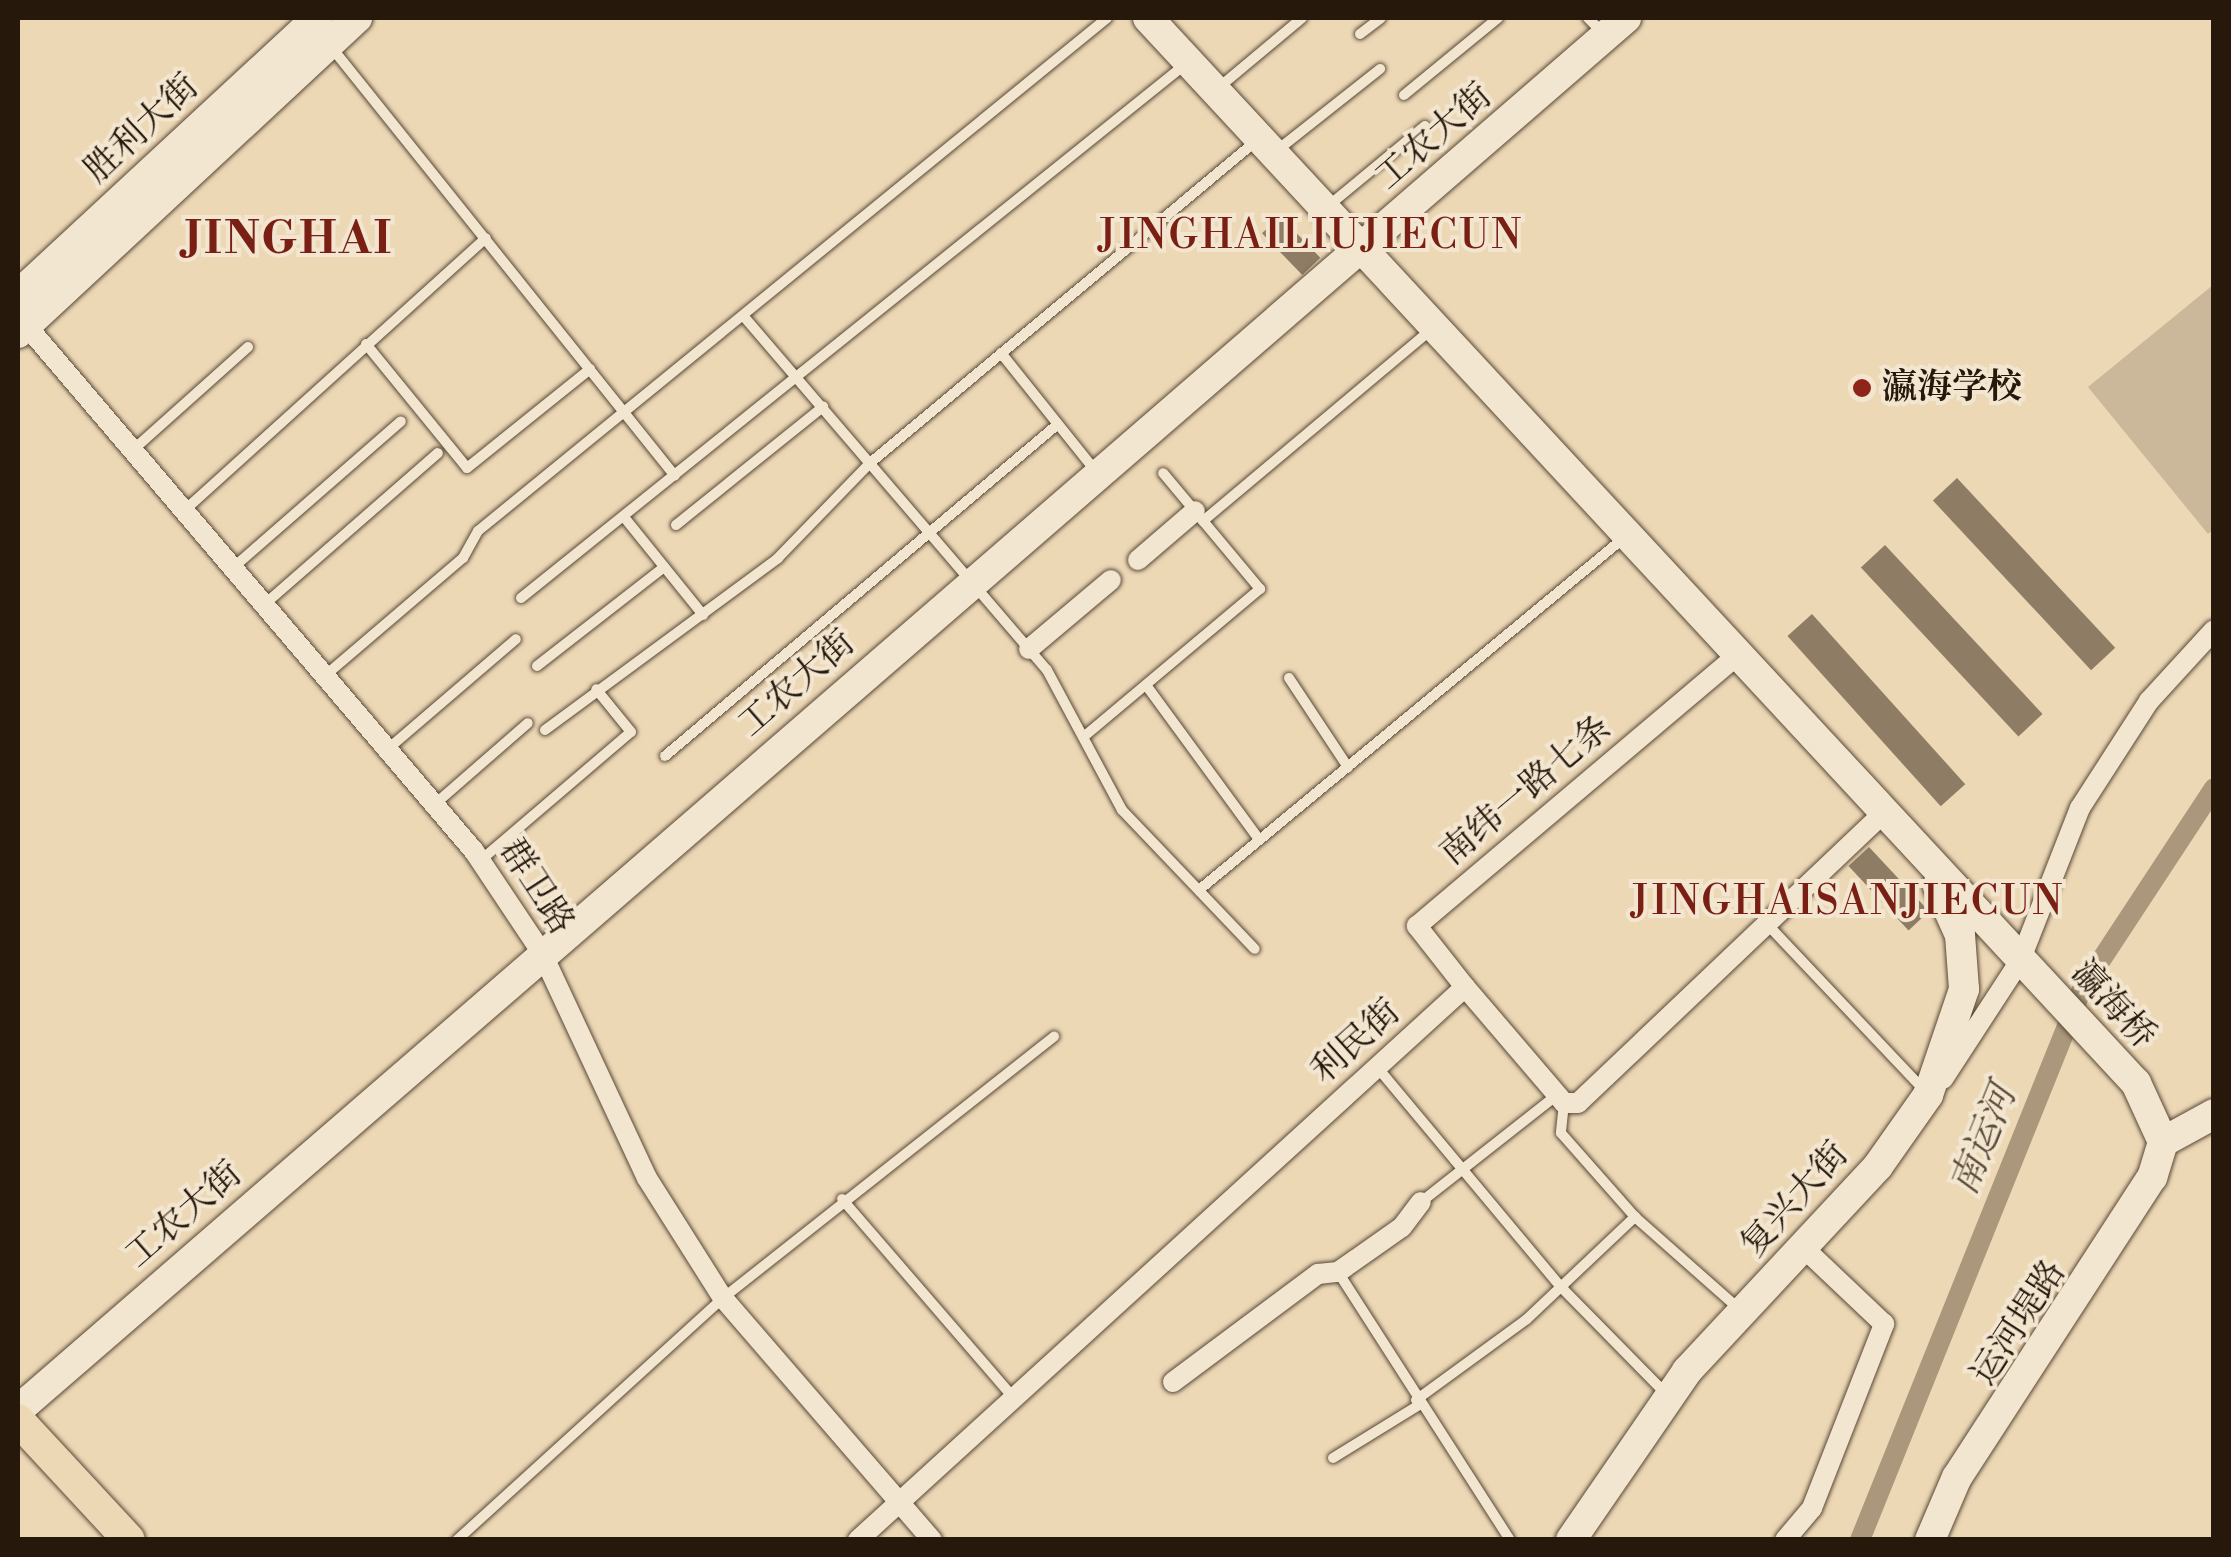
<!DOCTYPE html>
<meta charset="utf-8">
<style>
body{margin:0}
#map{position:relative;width:2231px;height:1557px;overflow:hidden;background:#edd8b6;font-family:"Libre Bodoni","Noto Serif SC",serif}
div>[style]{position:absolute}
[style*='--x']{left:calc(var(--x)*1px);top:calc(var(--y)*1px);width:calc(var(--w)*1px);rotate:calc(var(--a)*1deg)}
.green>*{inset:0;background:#cbb799}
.canal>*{height:20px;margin:-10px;padding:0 10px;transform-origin:10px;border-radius:10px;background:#aa977c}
.building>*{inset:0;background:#8e7c64;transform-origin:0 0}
.roads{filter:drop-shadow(0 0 2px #584836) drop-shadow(0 0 2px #584836)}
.lane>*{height:10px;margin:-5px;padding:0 5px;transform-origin:5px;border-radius:5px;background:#f3e6d0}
.street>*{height:20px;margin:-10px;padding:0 10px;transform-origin:10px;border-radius:10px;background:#f3e6d0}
.secondary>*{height:30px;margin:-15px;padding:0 15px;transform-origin:15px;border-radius:15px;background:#f3e6d0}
.primary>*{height:32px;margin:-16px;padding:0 16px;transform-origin:16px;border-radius:16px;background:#edd8b6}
.dots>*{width:28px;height:28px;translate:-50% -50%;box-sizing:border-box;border:5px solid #f3e6d0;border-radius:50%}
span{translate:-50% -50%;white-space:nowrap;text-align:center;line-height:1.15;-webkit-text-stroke:8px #f3e6d0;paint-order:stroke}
.street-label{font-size:35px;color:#27180c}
.poi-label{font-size:35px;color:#27180c;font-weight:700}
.left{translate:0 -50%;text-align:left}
.water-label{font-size:38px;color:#5b4b39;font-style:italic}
.quarter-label{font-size:40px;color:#7a1f14;letter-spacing:2.5px}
.district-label{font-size:45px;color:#7a1f14;font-weight:700;letter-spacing:2.5px}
.frame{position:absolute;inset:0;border:20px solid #27180c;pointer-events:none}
</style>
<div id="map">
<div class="green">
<div style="clip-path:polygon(2213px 285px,2214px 529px,2208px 534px,2088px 387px)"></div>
</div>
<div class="canal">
<div style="--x:1860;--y:1540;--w:594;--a:-68.06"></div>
<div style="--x:2082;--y:989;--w:240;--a:-56.7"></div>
</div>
<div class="building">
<div style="left:1280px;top:216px;width:58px;height:25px;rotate:46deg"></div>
<div style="left:1957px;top:478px;width:232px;height:33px;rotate:47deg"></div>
<div style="left:1885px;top:545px;width:231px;height:33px;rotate:47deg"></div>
<div style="left:1812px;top:614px;width:229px;height:33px;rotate:48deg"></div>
<div style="left:1869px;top:847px;width:88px;height:28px;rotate:47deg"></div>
</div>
<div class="roads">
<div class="lane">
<div style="--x:1588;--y:18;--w:20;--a:45"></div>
<div style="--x:1360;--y:34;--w:26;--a:-37"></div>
<div style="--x:332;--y:48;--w:548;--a:51.29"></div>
<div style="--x:1217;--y:89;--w:111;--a:-39.9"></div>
<div style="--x:1404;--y:95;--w:122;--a:-39.3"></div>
<div style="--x:1275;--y:152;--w:134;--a:-38.3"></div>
<div style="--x:1327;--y:207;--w:127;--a:-39.6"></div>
<div style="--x:746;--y:319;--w:462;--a:49.4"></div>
<div style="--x:1047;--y:670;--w:159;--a:61.8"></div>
<div style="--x:1122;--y:810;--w:192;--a:46.3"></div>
<div style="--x:366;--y:344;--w:160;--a:50.8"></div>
<div style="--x:467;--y:468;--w:158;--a:-38.8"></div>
<div style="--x:1001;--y:353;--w:154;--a:51.3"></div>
<div style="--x:134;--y:449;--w:153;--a:-41.8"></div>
<div style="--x:186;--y:509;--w:404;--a:-42.1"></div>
<div style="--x:624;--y:517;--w:126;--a:51.1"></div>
<div style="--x:1203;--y:521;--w:299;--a:-40"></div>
<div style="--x:676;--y:525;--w:189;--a:-38.8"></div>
<div style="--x:235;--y:566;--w:220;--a:-41.1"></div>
<div style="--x:521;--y:598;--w:854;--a:-38.78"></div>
<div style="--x:266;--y:603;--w:228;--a:-41.1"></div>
<div style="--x:537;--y:666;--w:161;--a:-37.9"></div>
<div style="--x:327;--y:674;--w:179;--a:-40.5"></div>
<div style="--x:463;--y:558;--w:31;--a:-61"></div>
<div style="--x:478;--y:531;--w:812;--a:-39.2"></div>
<div style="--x:1289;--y:678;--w:107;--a:56.5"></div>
<div style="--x:1146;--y:685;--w:190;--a:53.8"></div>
<div style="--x:545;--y:730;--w:290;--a:-36.4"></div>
<div style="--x:778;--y:558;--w:132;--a:-45.9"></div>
<div style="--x:870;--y:463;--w:503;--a:-39.83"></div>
<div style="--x:1087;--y:734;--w:226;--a:-40"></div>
<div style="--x:1260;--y:589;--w:151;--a:-129.9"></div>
<div style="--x:389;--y:748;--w:167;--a:-40.6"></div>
<div style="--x:665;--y:756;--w:514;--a:-40.19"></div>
<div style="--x:435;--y:804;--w:123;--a:-41.1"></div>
<div style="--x:481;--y:860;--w:197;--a:-40.5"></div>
<div style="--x:631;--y:732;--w:55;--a:-129.1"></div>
<div style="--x:1199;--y:890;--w:553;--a:-39.65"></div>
<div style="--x:1767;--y:924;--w:228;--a:46.6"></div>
<div style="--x:1377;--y:1067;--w:287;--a:50.1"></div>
<div style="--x:1561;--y:1287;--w:153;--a:45.5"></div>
<div style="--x:1564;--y:1103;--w:30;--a:96"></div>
<div style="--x:1561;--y:1133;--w:112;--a:48.6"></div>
<div style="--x:1635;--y:1217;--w:139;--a:41.5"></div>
<div style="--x:842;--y:1199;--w:263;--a:49.2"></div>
<div style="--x:1421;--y:1202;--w:173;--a:-38.2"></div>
<div style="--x:1338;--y:1272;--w:318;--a:57.3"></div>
<div style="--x:1416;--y:1400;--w:137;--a:-36.1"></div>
<div style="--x:1527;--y:1319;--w:149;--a:-43.4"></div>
<div style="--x:1333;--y:1458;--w:101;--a:-31.6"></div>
<div style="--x:457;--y:1540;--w:360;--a:-42.3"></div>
<div style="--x:723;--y:1298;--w:422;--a:-38.3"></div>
</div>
<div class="street">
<div style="--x:20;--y:318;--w:700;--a:49.58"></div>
<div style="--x:474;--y:851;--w:123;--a:56.3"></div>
<div style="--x:542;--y:953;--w:248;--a:65"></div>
<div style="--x:647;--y:1178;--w:142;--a:57.7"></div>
<div style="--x:723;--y:1298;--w:320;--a:49.2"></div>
<div style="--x:1138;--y:560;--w:75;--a:-40.7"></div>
<div style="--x:1029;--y:649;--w:107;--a:-40.1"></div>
<div style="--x:1465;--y:987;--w:78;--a:-128.2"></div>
<div style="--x:1417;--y:926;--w:419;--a:-40.2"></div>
<div style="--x:1943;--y:1079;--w:141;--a:-56.9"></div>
<div style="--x:2020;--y:961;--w:164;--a:-68.6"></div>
<div style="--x:2080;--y:808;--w:127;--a:-57.2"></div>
<div style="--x:2149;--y:701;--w:96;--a:-47.5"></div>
<div style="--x:1173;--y:1382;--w:181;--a:-36.7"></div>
<div style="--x:1318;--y:1274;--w:20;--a:-6"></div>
<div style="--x:1338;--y:1272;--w:78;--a:-35.1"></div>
<div style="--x:1402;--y:1227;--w:31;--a:-53"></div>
<div style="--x:858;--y:1540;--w:821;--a:-42.33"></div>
<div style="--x:1465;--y:987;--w:153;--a:49.5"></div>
<div style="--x:1564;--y:1103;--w:14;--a:0"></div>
<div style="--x:1578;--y:1103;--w:419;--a:-43.5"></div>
<div style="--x:1785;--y:1540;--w:42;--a:-49.8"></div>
<div style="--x:1812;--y:1508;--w:198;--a:-68.6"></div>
<div style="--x:1884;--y:1324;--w:112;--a:-136.5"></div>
</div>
<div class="secondary">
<div style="--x:1148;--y:18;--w:1453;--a:47.15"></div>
<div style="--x:2136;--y:1083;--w:65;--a:65.4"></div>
<div style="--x:2163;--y:1142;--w:37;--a:107"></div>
<div style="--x:2152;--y:1177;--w:358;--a:123"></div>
<div style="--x:1957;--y:1477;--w:69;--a:113.2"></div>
<div style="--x:18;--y:295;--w:408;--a:-42.8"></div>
<div style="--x:18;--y:333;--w:463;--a:-42.9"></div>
<div style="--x:2163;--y:1142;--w:58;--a:-28.8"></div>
<div style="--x:18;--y:1410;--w:2127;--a:-40.88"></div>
<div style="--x:1571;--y:1540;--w:205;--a:-55.5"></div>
<div style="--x:1687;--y:1371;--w:280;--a:-47"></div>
<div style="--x:1878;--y:1166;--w:87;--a:-54.8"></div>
<div style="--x:1928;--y:1095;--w:112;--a:-71.2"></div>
<div style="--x:1964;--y:989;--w:54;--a:-94.2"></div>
<div style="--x:1960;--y:935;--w:54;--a:-114.2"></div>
</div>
<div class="primary">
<div style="--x:18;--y:1420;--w:163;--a:47.2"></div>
</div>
</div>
<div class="dots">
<div style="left:1862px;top:388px;background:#8f2418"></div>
</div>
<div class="street-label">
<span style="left:142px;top:129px;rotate:-43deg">胜利大街</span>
<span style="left:1434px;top:137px;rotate:-41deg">工农大街</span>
<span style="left:797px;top:684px;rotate:-41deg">工农大街</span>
<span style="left:1526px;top:791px;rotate:-40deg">南纬一路七条</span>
<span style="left:536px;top:887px;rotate:57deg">群卫路</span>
<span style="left:2113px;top:1005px;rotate:47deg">瀛海桥</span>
<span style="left:1356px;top:1042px;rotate:-42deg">利民街</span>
<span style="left:1795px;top:1200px;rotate:-48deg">复兴大街</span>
<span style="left:184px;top:1215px;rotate:-41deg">工农大街</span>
<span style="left:2019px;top:1323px;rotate:-57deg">运河堤路</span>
</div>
<div class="poi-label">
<span class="left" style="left:1882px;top:388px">瀛海学校</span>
</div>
<div class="water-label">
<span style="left:1984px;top:1140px;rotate:-68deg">南运河</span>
</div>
<div class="quarter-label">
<span style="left:1311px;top:236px">JINGHAILIUJIECUN</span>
<span style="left:1848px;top:902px">JINGHAISANJIECUN</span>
</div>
<div class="district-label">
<span style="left:289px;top:240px">JINGHAI</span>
</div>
<div class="frame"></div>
</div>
